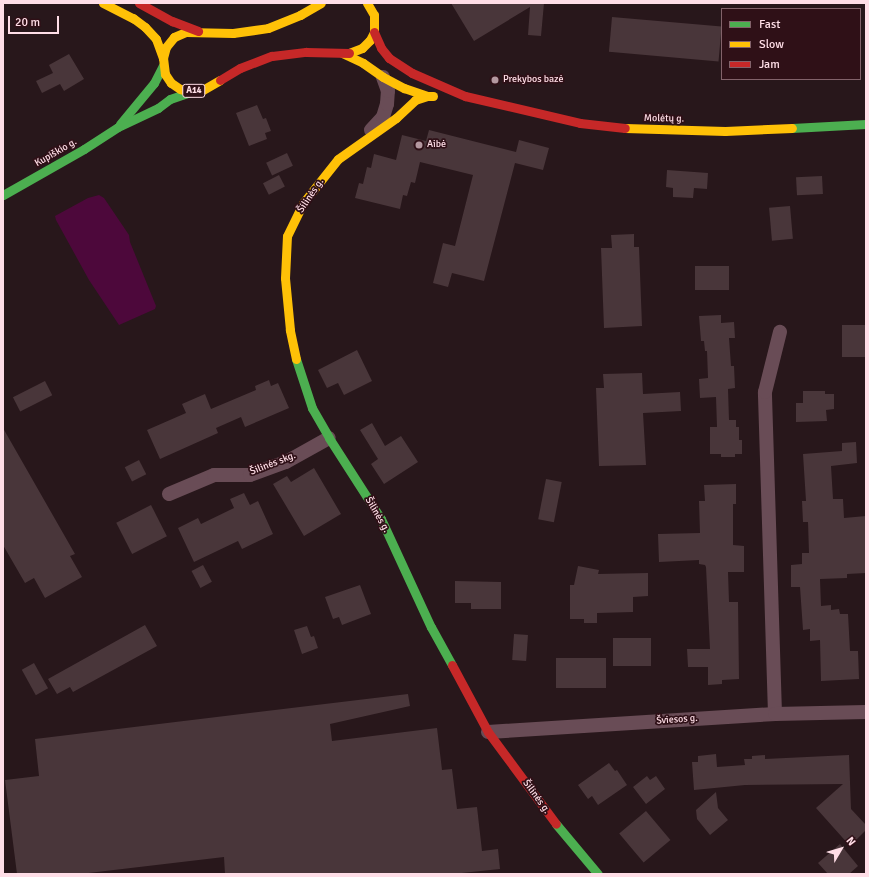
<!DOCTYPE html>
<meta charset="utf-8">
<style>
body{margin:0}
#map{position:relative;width:869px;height:877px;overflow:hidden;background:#28171b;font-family:Signika,sans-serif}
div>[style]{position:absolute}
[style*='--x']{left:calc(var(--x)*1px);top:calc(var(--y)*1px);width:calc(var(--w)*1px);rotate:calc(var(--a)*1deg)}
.water>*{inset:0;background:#4d083b}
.building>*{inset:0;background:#49363a;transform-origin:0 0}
.street>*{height:14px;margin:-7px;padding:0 7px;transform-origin:7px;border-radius:7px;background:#694c56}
.fast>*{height:9px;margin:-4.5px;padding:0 4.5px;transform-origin:4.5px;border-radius:4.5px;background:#4caf50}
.slow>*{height:9px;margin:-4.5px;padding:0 4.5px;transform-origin:4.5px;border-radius:4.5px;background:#ffc107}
.jam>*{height:9px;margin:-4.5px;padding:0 4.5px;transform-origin:4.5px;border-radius:4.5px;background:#c62828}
.dots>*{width:11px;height:11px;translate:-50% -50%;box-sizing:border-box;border:2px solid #2f1017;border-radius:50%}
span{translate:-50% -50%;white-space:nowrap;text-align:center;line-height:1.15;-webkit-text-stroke:3.5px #2f1017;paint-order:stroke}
.shield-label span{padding:1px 3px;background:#2f1017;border:1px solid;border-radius:3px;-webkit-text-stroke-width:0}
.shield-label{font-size:9px;color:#ffdee7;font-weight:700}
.poi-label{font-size:10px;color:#ffdee7}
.left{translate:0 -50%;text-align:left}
.street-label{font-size:10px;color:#ffdee7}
.frame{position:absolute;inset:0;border:4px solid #ffdee7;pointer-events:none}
.legend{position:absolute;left:721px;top:8px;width:140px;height:72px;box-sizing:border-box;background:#2f1017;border:1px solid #82626a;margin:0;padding:5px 7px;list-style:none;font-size:12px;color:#ffdee7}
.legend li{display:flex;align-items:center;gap:8px;height:20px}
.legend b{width:20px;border:1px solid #82626a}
.north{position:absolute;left:821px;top:829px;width:40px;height:40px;-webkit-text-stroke:3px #2f1017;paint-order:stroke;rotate:52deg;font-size:11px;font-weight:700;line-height:16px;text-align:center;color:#ffdee7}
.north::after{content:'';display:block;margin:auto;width:14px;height:18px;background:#ffdee7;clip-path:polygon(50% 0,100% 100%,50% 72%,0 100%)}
.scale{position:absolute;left:8px;top:16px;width:51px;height:18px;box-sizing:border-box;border:2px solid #ffdee7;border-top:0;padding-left:5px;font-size:12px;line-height:14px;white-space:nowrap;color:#ffdee7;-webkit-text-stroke:3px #2f1017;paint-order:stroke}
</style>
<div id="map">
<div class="water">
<div style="clip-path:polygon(99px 195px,104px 198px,129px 235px,130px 242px,156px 306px,155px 309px,119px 325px,89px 280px,56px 220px,55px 216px,88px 198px)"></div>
</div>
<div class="building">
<div style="clip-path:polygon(451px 3px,544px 3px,541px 36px,528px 35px,530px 7px,474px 41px)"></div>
<div style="left:612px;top:17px;width:110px;height:35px;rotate:5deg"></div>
<div style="clip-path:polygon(69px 54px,84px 79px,64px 91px,60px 84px,42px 93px,36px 81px,53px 73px,49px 65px)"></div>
<div style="clip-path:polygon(257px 105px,263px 119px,266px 118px,271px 131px,265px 133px,267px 139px,249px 146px,236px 113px)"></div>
<div style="clip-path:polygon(429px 130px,516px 152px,519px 140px,549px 148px,543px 170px,515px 163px,484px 281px,452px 273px,448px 287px,433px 283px,443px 243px,455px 246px,473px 175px,420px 162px,415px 183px,411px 182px,407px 196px,403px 195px,400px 209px,355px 198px,359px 183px,363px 184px,367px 167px,371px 168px,374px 154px,396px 160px,402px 135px,426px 141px)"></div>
<div style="left:287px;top:153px;width:14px;height:23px;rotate:65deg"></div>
<div style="clip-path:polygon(667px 170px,708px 173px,707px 189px,694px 188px,693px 198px,673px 197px,673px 188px,666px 187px)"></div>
<div style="left:279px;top:175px;width:13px;height:18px;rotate:63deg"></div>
<div style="left:822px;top:176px;width:18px;height:26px;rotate:87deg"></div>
<div style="left:790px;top:206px;width:33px;height:21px;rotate:85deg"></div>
<div style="clip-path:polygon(634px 234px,634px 247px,639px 247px,642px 326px,604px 328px,601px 248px,612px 248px,611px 235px)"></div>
<div style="left:695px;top:266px;width:34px;height:24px"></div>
<div style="clip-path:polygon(721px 315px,721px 323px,734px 322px,735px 338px,729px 338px,731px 366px,734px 366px,735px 388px,728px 389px,729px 420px,736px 420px,736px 427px,739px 427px,739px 440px,742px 440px,742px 454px,735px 454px,735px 457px,721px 457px,721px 454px,710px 454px,710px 427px,717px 427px,716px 397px,700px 398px,699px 379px,708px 378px,707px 351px,705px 351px,704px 341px,701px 341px,699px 316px)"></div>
<div style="left:866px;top:325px;width:32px;height:24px;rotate:90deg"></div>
<div style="clip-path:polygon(357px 350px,372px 381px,344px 395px,338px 383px,327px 388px,318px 370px)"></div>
<div style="clip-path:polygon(642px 373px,643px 394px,680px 392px,681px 411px,643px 413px,646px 465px,599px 466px,596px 388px,604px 388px,603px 374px)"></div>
<div style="clip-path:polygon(269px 380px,271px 386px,278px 383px,289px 408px,245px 427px,241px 417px,216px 428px,218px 433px,160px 459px,147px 430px,186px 413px,182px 404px,205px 394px,211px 409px,256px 390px,255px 386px)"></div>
<div style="left:45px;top:381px;width:16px;height:36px;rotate:63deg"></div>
<div style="clip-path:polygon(803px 391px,825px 391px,825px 394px,834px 394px,834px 409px,826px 410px,827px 421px,796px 422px,796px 403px,803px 403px)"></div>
<div style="clip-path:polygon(372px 423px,385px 446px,401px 436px,418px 462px,384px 484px,371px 464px,378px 459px,360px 430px)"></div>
<div style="clip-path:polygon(3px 428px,75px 554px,70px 556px,82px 577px,45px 598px,34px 578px,25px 583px,3px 545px)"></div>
<div style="clip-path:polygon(856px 442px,857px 463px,831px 466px,833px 499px,843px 499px,844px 518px,866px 516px,866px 573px,847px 574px,847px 578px,820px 579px,821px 606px,831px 605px,831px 610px,839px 609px,840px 614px,848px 614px,850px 651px,858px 651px,859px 679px,821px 681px,820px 640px,810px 641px,810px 629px,803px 630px,800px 587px,791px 587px,791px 565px,802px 564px,802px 553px,809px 553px,808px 522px,803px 522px,802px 501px,806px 501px,803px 454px,842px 451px,842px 443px)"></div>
<div style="left:139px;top:460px;width:16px;height:16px;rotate:63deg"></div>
<div style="clip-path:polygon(314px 468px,341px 514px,304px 536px,273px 484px,287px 476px,291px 482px)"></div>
<div style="left:546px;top:479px;width:16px;height:41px;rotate:11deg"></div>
<div style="clip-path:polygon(736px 484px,736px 504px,733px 504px,733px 545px,744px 546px,744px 572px,728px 572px,729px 602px,738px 602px,739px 679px,722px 680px,722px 684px,708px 685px,708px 667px,688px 667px,687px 649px,710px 649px,706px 567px,705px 565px,699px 564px,699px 560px,659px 562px,658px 534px,700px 533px,699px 501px,705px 501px,704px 485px)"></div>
<div style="clip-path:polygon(244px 493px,250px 505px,258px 501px,273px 534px,242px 549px,238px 541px,194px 562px,178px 528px,198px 518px,201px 524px,234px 508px,230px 499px)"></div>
<div style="left:151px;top:505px;width:35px;height:39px;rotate:63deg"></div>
<div style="left:203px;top:565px;width:19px;height:13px;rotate:62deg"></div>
<div style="clip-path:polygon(578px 566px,599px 570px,598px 574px,648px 573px,648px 596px,633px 597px,633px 612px,597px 613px,597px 623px,584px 623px,584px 619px,570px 619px,570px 585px,574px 585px)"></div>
<div style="clip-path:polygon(455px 581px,501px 582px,501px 609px,471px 609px,471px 603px,455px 603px)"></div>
<div style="clip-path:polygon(360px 585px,371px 614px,342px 625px,339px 617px,333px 619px,325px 597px)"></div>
<div style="clip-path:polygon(145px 625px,157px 646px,73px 692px,70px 687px,57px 694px,48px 679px)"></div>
<div style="clip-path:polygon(307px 626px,311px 637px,314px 636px,318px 648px,302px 654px,294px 630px)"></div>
<div style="left:514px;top:634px;width:14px;height:26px;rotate:4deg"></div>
<div style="left:651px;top:638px;width:28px;height:38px;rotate:90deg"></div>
<div style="left:556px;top:658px;width:50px;height:30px"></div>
<div style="left:34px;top:663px;width:29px;height:14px;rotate:61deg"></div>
<div style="clip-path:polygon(408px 694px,410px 706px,330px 724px,332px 741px,437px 728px,442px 770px,452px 769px,457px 809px,477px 807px,482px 851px,498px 849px,500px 869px,452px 874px,225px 874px,224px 857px,80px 874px,17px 874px,5px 780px,39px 776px,35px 739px)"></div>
<div style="clip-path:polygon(716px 754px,717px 767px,745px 765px,744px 759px,752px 759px,752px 756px,765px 755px,765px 759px,849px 755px,851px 809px,866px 825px,866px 830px,850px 846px,816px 808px,843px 784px,745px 785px,694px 790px,692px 762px,698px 762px,698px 756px)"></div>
<div style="clip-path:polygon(609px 763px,615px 771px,617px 770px,627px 785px,598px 805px,592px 796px,588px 799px,578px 785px)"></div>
<div style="clip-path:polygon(647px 776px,650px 780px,656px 776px,665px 789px,646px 804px,633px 787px)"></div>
<div style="clip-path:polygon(716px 792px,718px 808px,728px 820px,710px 835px,697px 819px,696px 810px)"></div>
<div style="left:646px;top:811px;width:38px;height:35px;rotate:50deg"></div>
<div style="clip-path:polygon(840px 844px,858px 866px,849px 874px,828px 874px,818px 863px)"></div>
</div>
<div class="street">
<div style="--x:371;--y:130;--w:18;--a:-47"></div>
<div style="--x:383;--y:117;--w:14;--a:-73"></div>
<div style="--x:387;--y:104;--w:13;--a:-86"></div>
<div style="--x:388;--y:91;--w:15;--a:-110"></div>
<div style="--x:169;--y:494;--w:49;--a:-22.9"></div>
<div style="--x:214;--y:475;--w:36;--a:0"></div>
<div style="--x:250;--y:475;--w:38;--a:-20"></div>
<div style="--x:286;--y:462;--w:49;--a:-29.2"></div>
<div style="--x:775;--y:714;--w:322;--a:-91.8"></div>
<div style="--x:765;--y:392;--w:62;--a:-76"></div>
<div style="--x:488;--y:732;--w:288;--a:-3.6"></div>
<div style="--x:775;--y:714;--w:91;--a:-1.3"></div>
</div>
<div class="fast">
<div style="--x:120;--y:124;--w:53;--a:-50.3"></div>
<div style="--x:154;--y:83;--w:20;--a:-63"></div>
<div style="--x:792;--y:128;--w:74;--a:-3.1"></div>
<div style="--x:3;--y:195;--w:93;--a:-29.6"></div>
<div style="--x:84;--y:149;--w:40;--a:-32.9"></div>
<div style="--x:118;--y:127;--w:44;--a:-25.4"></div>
<div style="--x:158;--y:108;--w:15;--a:-37"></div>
<div style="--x:170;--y:99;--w:21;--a:-19"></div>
<div style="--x:296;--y:359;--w:52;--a:71.9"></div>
<div style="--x:312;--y:408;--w:34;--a:60"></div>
<div style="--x:329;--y:438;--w:96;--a:57.3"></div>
<div style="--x:381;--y:519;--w:119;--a:65.2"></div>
<div style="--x:431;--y:627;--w:43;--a:61.1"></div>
<div style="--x:556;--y:824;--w:65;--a:50"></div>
</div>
<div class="slow">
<div style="--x:103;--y:3;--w:34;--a:27"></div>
<div style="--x:133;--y:18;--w:15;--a:37"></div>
<div style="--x:145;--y:27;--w:16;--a:47"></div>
<div style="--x:156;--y:39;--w:20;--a:70"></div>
<div style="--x:342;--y:53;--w:23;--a:25"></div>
<div style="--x:363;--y:63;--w:24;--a:35"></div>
<div style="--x:383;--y:77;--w:24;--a:28"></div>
<div style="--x:404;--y:88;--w:24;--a:19"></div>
<div style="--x:427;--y:96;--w:6;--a:0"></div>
<div style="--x:349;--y:53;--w:14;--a:-21"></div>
<div style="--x:362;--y:48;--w:11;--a:-45"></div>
<div style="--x:370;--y:40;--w:9;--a:-63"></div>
<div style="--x:374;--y:32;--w:17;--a:-90"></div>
<div style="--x:374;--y:15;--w:14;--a:-120"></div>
<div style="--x:220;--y:80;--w:22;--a:150"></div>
<div style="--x:201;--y:91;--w:11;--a:175"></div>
<div style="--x:190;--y:92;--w:10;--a:-163"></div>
<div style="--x:180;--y:89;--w:11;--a:-146"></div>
<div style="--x:171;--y:83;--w:11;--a:-124"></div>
<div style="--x:165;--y:74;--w:16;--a:-97"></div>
<div style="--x:163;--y:58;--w:11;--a:-75"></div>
<div style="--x:166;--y:47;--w:13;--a:-51"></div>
<div style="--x:174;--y:37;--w:13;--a:-23"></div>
<div style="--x:186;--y:32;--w:47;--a:1.2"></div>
<div style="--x:233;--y:33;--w:35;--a:-8"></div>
<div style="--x:268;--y:28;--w:35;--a:-22"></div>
<div style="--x:300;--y:15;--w:24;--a:-30"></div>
<div style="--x:625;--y:128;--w:100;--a:1.7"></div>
<div style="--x:725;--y:131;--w:67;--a:-2.6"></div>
<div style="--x:296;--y:359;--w:30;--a:-102"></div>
<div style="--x:290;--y:330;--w:52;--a:-95.5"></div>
<div style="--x:285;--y:278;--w:42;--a:-87.3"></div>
<div style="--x:287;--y:236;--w:37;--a:-64"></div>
<div style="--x:303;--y:203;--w:56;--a:-51.5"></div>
<div style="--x:338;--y:159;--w:71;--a:-35.3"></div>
<div style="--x:396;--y:118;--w:26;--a:-43"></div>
<div style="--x:415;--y:100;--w:13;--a:-18"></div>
</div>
<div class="jam">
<div style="--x:139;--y:3;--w:38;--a:29"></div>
<div style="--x:172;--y:21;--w:28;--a:21"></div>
<div style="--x:374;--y:32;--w:17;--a:66"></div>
<div style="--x:381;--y:48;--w:13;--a:51"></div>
<div style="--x:389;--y:58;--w:27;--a:33"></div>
<div style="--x:412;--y:73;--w:58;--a:23.5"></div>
<div style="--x:465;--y:96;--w:118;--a:13.2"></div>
<div style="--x:580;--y:123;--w:45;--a:6.3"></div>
<div style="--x:220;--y:80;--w:23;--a:-31"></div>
<div style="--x:240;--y:68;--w:34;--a:-21"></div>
<div style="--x:272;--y:56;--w:34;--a:-7"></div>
<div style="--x:306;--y:52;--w:43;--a:1.3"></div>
<div style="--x:452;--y:665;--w:76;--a:61.8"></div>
<div style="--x:488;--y:732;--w:114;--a:53.5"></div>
</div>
<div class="dots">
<div style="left:495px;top:80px;background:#b498a0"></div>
<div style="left:419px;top:145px;background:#b498a0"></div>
</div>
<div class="shield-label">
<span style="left:194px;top:91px">A14</span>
</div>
<div class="poi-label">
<span class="left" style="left:503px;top:80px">Prekybos bazė</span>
<span class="left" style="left:427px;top:145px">Aibė</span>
</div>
<div class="street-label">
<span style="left:664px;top:119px;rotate:1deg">Molėtų g.</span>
<span style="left:56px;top:153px;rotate:-30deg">Kupiškio g.</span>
<span style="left:311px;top:196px;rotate:-56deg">Šilinės g.</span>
<span style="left:273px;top:464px;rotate:-21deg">Šilinės skg.</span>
<span style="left:377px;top:515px;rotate:60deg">Šilinės g.</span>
<span style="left:677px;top:720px;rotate:-4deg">Šviesos g.</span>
<span style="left:536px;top:797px;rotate:54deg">Šilinės g.</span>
</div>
<div class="frame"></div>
<ul class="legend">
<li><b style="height:5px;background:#4caf50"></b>Fast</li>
<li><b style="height:5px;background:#ffc107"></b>Slow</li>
<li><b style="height:5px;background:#c62828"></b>Jam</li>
</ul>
<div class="north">N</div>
<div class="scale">20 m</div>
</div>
